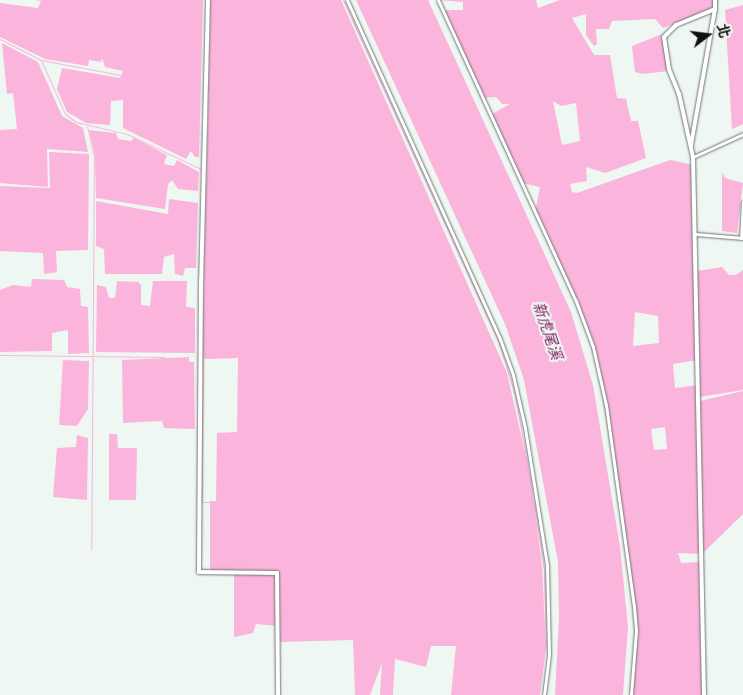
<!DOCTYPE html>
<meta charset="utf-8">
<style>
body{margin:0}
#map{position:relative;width:743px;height:695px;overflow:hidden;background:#eff7f2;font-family:"Varela Round","Noto Sans TC",sans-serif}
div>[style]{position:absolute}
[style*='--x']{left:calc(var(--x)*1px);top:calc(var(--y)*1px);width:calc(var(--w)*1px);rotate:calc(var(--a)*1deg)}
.water>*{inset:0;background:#fbb4dc}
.stream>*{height:1px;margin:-0.5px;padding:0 0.5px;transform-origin:0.5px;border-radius:0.5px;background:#fbb4dc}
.roads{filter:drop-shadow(0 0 1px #6f7672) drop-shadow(0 0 1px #6f7672)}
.minor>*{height:3px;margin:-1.5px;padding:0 1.5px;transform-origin:1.5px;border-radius:1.5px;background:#fff}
.tertiary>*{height:4px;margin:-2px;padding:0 2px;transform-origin:2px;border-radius:2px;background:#fff}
span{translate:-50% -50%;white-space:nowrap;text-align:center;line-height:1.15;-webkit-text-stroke:4px #eff7f2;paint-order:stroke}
.water-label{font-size:15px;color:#832061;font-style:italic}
.north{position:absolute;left:683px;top:10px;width:50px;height:50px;-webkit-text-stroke:4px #eff7f2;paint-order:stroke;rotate:75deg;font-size:14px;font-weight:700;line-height:20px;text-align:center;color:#0f1110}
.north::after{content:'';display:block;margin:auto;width:18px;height:22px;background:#0f1110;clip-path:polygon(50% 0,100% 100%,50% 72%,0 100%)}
</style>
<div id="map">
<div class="water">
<div style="clip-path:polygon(35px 0,203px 0,199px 157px,195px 157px,191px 151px,186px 159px,123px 128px,123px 100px,111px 101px,110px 125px,86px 123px,67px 112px,57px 89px,62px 68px,120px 78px,123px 71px,105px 67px,102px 58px,101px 62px,89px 60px,88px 66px,45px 59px,0 37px,0 3px,38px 8px,41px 1px)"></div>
<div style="clip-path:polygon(211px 0,341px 0,507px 373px,531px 479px,542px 566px,546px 649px,540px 695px,451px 695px,456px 646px,431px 646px,426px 667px,395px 659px,393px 695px,380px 695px,382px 663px,370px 695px,355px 695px,353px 640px,280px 642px,278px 626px,256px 624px,253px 633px,234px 637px,234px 574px,210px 573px,210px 501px,216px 501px,217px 433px,237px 432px,238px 358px,205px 359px,202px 353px)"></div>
<div style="clip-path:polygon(356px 0,428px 0,571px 312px,593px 385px,620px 547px,628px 627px,623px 695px,555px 695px,559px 618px,558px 562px,524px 380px,505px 324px)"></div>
<div style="clip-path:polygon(evenodd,438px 0,536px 0,538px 8px,560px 0,720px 0,716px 2px,715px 9px,663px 28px,655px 19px,612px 21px,609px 29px,596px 29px,597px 44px,594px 46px,586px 35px,586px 14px,572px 18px,594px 55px,610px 55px,617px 98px,626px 99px,631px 121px,638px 121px,646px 158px,605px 173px,586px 167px,587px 181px,570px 184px,572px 192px,577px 193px,670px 160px,694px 165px,697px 271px,722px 267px,729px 275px,736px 275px,743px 270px,743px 390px,700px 397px,700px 401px,743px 391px,743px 514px,702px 554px,678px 553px,681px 563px,702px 562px,704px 695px,630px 695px,636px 627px,624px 523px,595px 354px,577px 303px,535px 213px,540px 187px,522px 183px,490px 115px,510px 104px,502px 104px,496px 97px,482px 98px,442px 10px,463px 10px,463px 2px,438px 0,553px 101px,561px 106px,576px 103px,580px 141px,562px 145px,553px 101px,438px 0,635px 312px,658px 316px,659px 343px,633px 346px,635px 312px,438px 0,698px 360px,699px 385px,675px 388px,673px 364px,698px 360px,438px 0,665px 427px,667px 449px,654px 450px,651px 429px,665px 427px)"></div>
<div style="clip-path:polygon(743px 5px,743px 124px,732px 129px,725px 10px)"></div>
<div style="clip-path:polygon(665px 33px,669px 71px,642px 74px,635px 72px,632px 46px)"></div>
<div style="clip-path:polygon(2px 43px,38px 62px,62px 116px,83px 128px,88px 152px,47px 149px,48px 187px,0 183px,0 99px,0 130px,17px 129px,13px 93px,7px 94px)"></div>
<div style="clip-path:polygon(89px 130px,116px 133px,118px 139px,131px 141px,134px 138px,167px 155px,164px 164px,174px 166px,177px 160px,199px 172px,198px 191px,178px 189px,172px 180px,168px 184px,165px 209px,96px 198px,95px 155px)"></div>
<div style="clip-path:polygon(49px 152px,89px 154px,88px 250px,56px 251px,57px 272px,44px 274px,43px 253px,0 251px,0 186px,50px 188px)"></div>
<div style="clip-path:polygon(722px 172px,725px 178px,743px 183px,737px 233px,722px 231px)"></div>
<div style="clip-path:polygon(169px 199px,198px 203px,196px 268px,185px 268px,183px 276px,175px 274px,174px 254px,164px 257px,162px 274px,105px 274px,104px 249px,96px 246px,96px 201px,168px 214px)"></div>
<div style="clip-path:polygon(32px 279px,64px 280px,67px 287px,80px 289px,81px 306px,88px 307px,89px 353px,68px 354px,68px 330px,52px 333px,52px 351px,0 352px,0 290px,13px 285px,31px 287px)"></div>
<div style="clip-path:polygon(117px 281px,138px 282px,141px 285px,141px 305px,150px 306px,153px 281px,187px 281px,186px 307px,195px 308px,195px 353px,96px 352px,97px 285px,106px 287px,109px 298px,115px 298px)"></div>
<div style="clip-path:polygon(189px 357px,189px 362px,194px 362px,195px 429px,164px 428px,162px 421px,123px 423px,122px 360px)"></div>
<div style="clip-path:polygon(63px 360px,89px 361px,88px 409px,77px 426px,59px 425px)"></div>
<div style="clip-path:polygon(109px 434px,117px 434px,118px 448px,137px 448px,136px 500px,109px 500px)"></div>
<div style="clip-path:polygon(77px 435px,88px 438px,87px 500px,53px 497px,57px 448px,76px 447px)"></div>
</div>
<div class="stream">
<div style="--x:343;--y:0;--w:377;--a:65.5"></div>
<div style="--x:499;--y:343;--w:51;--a:73"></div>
<div style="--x:514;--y:392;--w:76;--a:79.4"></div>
<div style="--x:0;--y:39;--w:46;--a:27.1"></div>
<div style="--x:41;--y:60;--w:81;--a:10.6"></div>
<div style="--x:41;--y:60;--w:59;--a:66"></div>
<div style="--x:65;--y:114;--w:14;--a:36"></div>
<div style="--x:76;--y:122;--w:52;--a:13.2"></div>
<div style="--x:127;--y:134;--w:84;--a:25.3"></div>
<div style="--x:208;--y:91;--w:91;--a:-88.7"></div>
<div style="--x:87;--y:126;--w:32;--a:77"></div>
<div style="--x:94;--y:157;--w:393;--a:90.4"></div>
<div style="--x:204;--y:281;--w:98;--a:-89.4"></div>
<div style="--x:203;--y:353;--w:149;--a:90.4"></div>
<div style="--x:202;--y:502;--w:9;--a:0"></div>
<div style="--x:0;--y:355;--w:164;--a:0.7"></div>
<div style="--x:534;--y:503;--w:69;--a:81.6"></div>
<div style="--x:544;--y:571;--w:75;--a:88.5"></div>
</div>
<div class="roads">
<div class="minor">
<div style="--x:347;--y:0;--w:372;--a:65.7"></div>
<div style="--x:500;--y:339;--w:38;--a:70"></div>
<div style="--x:513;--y:375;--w:54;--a:77.2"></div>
<div style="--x:525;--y:428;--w:139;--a:80.9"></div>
<div style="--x:547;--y:565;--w:90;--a:88.7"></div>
<div style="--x:549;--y:655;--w:40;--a:97.1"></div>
<div style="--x:438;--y:0;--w:331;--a:65.4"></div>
<div style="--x:576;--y:301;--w:49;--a:69.7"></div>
<div style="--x:593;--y:347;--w:59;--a:77.4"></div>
<div style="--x:606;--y:405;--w:204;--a:82.1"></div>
<div style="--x:634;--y:607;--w:24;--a:85"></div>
<div style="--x:636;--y:631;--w:64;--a:94.5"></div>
<div style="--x:693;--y:157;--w:55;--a:-24.7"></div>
<div style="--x:696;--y:234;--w:47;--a:4.9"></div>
<div style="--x:741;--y:238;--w:36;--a:-87"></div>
</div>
<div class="tertiary">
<div style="--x:208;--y:0;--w:280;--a:91.4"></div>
<div style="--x:201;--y:280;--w:292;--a:90.4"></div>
<div style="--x:199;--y:572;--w:78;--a:0.7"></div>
<div style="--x:277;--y:573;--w:122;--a:89.5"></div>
<div style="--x:691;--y:145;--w:138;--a:-80"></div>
<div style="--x:704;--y:695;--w:538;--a:-91.17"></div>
<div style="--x:693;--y:157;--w:65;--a:-102.5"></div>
<div style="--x:679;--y:94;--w:27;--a:-112"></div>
<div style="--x:669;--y:69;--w:32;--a:-99"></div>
<div style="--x:664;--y:37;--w:17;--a:-45"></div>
<div style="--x:676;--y:25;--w:42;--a:-22.3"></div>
<div style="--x:715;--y:9;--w:9;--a:-90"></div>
</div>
</div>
<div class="water-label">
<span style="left:547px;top:331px;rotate:71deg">新虎尾溪</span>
</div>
<div class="north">北</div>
</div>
